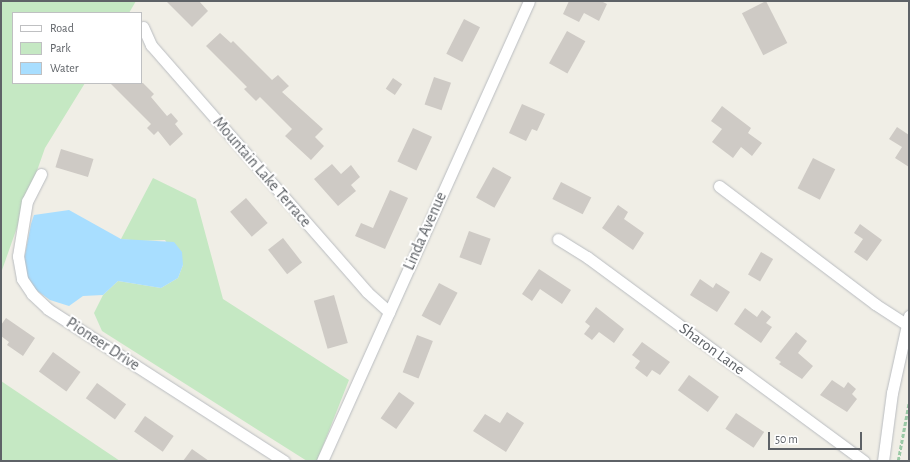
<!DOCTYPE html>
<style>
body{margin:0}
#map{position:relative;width:910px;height:462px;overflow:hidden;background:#f0eee6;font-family:"Alegreya Sans",sans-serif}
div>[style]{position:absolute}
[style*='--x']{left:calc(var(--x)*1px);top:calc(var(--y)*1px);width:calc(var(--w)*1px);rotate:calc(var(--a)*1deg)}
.green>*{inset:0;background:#c5e8c3}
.water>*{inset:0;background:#a8deff}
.building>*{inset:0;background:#cecac5;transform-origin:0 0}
.path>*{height:2.5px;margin-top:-1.25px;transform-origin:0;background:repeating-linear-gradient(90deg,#9bc9a6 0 4px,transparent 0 6px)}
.roads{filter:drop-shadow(0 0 1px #b9bcc0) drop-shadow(0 0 1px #b9bcc0)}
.minor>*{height:11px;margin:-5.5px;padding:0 5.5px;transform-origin:5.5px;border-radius:5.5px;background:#fff}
span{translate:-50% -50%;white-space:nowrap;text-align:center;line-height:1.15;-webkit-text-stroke:4px #fff;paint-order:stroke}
.street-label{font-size:16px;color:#5e6267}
.frame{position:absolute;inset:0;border:2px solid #5e6267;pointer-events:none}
.legend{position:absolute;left:12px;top:12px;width:130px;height:72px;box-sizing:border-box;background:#fff;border:1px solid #bfc0c2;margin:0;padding:5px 7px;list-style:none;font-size:12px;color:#5e6267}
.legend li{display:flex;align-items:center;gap:8px;height:20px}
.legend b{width:20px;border:1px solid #bfc0c2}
.scale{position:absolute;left:768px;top:432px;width:94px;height:18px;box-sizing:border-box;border:2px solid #5e6267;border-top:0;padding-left:5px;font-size:12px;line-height:14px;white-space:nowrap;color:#5e6267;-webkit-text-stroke:3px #fff;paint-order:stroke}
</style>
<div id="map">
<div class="green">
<div style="clip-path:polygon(1px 1px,136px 1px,129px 13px,13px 13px,13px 83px,85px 83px,45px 148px,1px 273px)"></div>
<div style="clip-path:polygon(153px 178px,196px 199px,223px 299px,349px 380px,317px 461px,307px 461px,102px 331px,94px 313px,103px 295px,118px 281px,161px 288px,178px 278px,183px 265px,165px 240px,140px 241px,121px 239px)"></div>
<div style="clip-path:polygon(1px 381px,120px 461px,1px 461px)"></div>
</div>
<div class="water">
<div style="clip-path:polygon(69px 210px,121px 239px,174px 242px,182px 252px,183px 265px,178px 278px,161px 288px,118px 281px,103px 295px,83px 296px,69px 306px,50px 300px,29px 285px,22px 270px,31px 224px,34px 215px)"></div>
</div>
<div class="building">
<div style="clip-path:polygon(166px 1px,199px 1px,208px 11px,192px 27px)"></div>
<div style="clip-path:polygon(569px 1px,601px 1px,607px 4px,599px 21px,584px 13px,579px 22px,563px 14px)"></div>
<div style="left:766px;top:1px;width:47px;height:27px;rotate:63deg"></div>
<div style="left:464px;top:19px;width:18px;height:39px;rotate:27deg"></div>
<div style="left:567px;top:31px;width:21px;height:37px;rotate:29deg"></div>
<div style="clip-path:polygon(220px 33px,231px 43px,233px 41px,272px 80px,278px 75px,289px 86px,282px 92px,323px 129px,315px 137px,324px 146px,311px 160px,285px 136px,292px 129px,260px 97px,256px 101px,244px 89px,247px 87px,206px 46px)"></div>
<div style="left:434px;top:77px;width:18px;height:29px;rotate:19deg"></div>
<div style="left:393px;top:78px;width:11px;height:13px;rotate:34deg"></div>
<div style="clip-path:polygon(110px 83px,143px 83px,154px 94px,151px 97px,167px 116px,171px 113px,178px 121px,175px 124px,183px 134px,170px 146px,158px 131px,154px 135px,147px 128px,151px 124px)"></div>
<div style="clip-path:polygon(522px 104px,545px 114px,537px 131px,532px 129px,526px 141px,509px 133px)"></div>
<div style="clip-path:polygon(722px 106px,751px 128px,748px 133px,762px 143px,752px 156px,741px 147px,733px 158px,712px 142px,722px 129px,711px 121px)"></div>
<div style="clip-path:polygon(897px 127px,909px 135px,909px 167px,895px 158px,902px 147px,889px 139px)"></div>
<div style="left:413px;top:128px;width:21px;height:37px;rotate:25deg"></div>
<div style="left:61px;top:149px;width:34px;height:19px;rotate:17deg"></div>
<div style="left:813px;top:158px;width:25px;height:34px;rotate:27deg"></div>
<div style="clip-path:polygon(332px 164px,341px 174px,351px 165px,360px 177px,351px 185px,356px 191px,338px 206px,314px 179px)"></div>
<div style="left:493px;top:167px;width:21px;height:35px;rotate:29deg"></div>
<div style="left:561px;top:182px;width:34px;height:19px;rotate:27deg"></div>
<div style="clip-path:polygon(390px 190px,408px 198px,385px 249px,355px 236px,361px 223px,373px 228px)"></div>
<div style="left:246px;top:198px;width:33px;height:21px;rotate:49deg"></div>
<div style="clip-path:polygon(618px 205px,628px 212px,624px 219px,644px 233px,633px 250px,602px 228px)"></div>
<div style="clip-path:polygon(860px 224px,882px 240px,867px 261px,854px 252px,863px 239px,854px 233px)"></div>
<div style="left:469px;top:231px;width:23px;height:28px;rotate:20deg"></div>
<div style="left:283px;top:238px;width:31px;height:19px;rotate:52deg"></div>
<div style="left:761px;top:252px;width:14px;height:26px;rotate:30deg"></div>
<div style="clip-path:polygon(539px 269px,571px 290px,562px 304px,540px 289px,532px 301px,522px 294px)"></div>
<div style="clip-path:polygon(700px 279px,713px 288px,716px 283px,730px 292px,717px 312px,690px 295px)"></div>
<div style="left:439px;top:283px;width:21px;height:37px;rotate:28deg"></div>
<div style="left:334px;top:295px;width:50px;height:21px;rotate:74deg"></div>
<div style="clip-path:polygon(596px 307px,624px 329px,614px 343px,599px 332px,592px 340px,584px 334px,590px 326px,585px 322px)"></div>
<div style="clip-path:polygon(745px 308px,757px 317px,762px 310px,771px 317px,766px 323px,772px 327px,761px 343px,734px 324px)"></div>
<div style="clip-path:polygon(6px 318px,35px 338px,23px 356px,7px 345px,9px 342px,1px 336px,1px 325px)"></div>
<div style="clip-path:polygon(796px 332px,807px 341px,798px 353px,813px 366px,802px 379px,779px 364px,781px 362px,775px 358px)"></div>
<div style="left:417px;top:335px;width:17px;height:40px;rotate:21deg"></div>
<div style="clip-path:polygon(642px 342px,670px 362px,660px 375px,652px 370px,647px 377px,635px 368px,640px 361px,632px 355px)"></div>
<div style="left:53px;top:352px;width:34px;height:24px;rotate:36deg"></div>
<div style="left:689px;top:375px;width:37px;height:19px;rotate:36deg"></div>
<div style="clip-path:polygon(832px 380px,844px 388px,848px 382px,856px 389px,852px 394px,857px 399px,847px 412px,820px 395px)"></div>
<div style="left:97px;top:383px;width:36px;height:19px;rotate:36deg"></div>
<div style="left:399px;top:392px;width:19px;height:32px;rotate:35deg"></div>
<div style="clip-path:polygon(507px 412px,524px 423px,506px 452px,473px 431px,485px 414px,500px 423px)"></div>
<div style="left:736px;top:413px;width:34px;height:19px;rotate:34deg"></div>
<div style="left:145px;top:416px;width:35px;height:19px;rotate:35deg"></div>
<div style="clip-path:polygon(192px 449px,209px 461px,183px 461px)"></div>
</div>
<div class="path">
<div style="--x:898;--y:461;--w:60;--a:-79.4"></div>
</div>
<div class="roads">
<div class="minor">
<div style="--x:143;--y:27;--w:20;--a:66"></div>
<div style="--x:151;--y:45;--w:328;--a:48.8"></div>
<div style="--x:367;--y:292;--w:30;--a:42"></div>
<div style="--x:41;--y:174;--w:30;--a:117"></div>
<div style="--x:27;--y:201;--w:56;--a:99.3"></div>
<div style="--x:18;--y:256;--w:23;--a:80"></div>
<div style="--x:22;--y:279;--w:18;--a:56"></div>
<div style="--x:32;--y:294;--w:22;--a:43"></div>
<div style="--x:48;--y:309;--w:281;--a:32.8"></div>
<div style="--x:719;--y:186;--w:196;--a:37.1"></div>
<div style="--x:875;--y:304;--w:37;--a:33"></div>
<div style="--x:558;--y:239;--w:34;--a:32"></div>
<div style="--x:587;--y:257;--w:344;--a:36.4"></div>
<div style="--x:322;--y:461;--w:504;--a:-65.77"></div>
<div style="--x:883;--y:461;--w:69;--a:-82.5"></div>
<div style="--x:892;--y:393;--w:79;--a:-77.6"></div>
</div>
</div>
<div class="street-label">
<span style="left:262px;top:172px;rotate:49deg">Mountain Lake Terrace</span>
<span style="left:425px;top:231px;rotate:-66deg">Linda Avenue</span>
<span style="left:103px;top:344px;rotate:33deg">Pioneer Drive</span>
<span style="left:712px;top:349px;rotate:36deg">Sharon Lane</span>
</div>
<div class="frame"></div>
<ul class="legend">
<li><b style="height:5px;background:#fff"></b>Road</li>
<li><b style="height:11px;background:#c5e8c3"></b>Park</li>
<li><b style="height:11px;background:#a8deff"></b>Water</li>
</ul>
<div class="scale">50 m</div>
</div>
